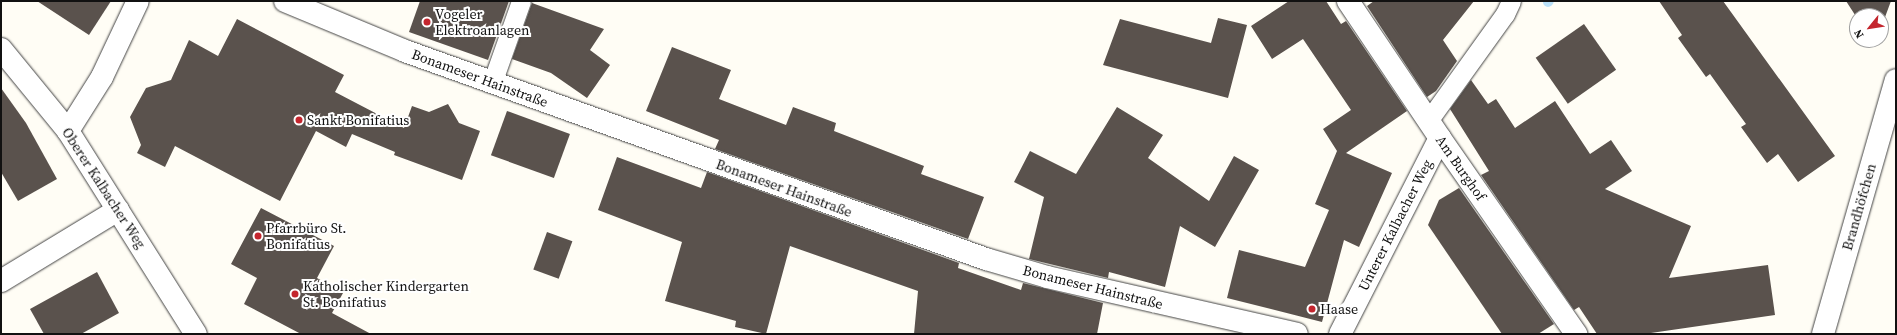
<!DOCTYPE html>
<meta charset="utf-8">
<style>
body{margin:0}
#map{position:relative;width:1897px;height:335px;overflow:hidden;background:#fffdf5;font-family:"Source Serif 4",serif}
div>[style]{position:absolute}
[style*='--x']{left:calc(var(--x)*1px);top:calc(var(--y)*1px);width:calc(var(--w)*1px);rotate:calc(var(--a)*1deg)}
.stream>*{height:10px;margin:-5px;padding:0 5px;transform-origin:5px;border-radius:5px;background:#b9e0f7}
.building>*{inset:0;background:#5a524d;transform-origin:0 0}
.roads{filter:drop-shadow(0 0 1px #444) drop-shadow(0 0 1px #444)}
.service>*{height:19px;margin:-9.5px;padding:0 9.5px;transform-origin:9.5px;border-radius:9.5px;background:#fff}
.minor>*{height:22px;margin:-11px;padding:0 11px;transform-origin:11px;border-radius:11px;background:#fff}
.tertiary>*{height:22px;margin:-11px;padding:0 11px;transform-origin:11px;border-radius:11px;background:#fff}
.dots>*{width:11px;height:11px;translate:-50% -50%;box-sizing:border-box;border:2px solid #fff;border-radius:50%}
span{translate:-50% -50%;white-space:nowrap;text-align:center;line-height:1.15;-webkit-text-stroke:4px #fff;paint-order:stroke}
.poi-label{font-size:14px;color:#111}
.left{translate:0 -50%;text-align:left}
.street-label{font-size:14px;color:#111}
.frame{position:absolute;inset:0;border:2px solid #111;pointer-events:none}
.north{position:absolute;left:1849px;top:8px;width:40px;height:40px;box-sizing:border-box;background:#fff;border:1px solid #a0a0a0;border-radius:50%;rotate:240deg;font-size:11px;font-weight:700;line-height:16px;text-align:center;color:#111}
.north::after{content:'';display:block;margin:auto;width:14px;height:18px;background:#c4262e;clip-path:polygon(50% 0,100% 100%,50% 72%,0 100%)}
</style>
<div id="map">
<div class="stream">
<div style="--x:1548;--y:2;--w:1;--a:-45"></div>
</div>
<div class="building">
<div style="clip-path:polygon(37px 1px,111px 1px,89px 35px)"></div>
<div style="clip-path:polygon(420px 1px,509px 1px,488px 60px,409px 32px)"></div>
<div style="clip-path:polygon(1289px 1px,1326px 1px,1341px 24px,1346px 21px,1407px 111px,1346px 153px,1392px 173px,1359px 247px,1344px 240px,1322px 322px,1227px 298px,1239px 250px,1305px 267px,1329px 210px,1315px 204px,1337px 151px,1323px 129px,1351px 110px,1303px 39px,1272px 59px,1251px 26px)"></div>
<div style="clip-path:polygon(1374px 1px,1474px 1px,1443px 40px,1457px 61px,1436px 91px,1427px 97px,1367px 6px)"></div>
<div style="clip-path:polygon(1659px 1px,1723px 1px,1835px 156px,1798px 182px,1778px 154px,1767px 163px,1741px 127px,1746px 124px,1730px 102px,1710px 74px,1706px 77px,1678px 38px,1682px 35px)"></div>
<div style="clip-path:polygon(1846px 1px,1891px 1px,1881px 28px,1881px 16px,1857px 18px)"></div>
<div style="clip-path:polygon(532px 3px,604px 29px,590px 50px,610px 65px,587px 98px,551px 73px,512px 59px)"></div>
<div style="clip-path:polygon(1218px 18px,1247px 25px,1228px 98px,1103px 65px,1120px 19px,1211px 43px)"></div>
<div style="clip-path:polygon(237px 19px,344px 75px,335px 92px,404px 128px,412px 106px,429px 112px,448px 104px,459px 123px,480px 131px,462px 180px,394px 155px,395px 152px,352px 134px,346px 147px,316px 131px,280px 201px,175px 146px,165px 167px,137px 153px,141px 145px,130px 117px,146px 88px,171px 80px,189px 40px,218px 56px)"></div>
<div style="left:1584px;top:24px;width:56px;height:59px;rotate:55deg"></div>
<div style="clip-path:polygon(672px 47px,731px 70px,719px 99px,786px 125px,793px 107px,836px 123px,834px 131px,924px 166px,921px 174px,984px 197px,968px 239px,715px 149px,719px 140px,646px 111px)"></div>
<div style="clip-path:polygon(1471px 80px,1488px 104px,1496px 99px,1515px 128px,1555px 101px,1590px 154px,1611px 140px,1632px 171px,1605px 189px,1691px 226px,1669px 278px,1768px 265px,1775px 315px,1644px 334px,1597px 334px,1579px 307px,1574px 310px,1481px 175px,1489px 171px,1450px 109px)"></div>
<div style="clip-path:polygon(1px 88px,26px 123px,57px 179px,18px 201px,1px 172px)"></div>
<div style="clip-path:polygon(1117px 107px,1163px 135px,1148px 158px,1209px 201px,1234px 156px,1259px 170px,1215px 247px,1180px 226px,1165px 287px,1109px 272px,1108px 278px,1029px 259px,1044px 197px,1014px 182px,1030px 151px,1076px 174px)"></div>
<div style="left:507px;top:111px;width:67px;height:47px;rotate:20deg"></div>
<div style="clip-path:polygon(617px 157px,701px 188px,707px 172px,959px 263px,958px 268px,1021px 290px,1023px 283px,1103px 303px,1097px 334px,914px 334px,918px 291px,790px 246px,766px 334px,735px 327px,736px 321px,665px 301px,682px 242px,598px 210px)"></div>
<div style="clip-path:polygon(1459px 188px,1554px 324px,1538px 334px,1502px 334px,1428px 225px,1439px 200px)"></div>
<div style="clip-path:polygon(261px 208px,334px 246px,317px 278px,343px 293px,332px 313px,371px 334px,301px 334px,244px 304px,257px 278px,231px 264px)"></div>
<div style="left:547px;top:232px;width:27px;height:40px;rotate:20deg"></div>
<div style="clip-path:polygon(97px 272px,119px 313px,81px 334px,44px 334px,30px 309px)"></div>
</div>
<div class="roads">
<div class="service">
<div style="--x:492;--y:83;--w:87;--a:-70.5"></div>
<div style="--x:1428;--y:121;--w:132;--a:-54.3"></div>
<div style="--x:1505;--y:14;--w:14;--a:-65"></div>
</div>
<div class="minor">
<div style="--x:285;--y:1;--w:130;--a:22.6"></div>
<div style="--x:405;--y:51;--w:617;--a:19.7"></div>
<div style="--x:986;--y:259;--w:64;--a:16.4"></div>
<div style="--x:1047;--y:277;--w:256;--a:12.8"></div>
<div style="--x:68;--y:131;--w:64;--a:-57.8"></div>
<div style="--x:102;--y:77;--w:84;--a:-64.7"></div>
<div style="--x:1440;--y:138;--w:239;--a:55.2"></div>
<div style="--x:1;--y:281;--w:137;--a:-31.3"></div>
<div style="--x:1823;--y:334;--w:264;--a:-74"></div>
</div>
<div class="tertiary">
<div style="--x:1;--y:49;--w:106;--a:50.7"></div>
<div style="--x:68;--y:131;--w:240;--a:57.8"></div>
<div style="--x:1340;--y:334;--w:220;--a:-63"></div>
<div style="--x:1440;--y:138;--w:165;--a:-123.9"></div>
</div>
</div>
<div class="dots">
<div style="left:427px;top:22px;background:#c4262e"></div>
<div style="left:299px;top:120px;background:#c4262e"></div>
<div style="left:258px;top:236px;background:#c4262e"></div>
<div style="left:295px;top:294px;background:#c4262e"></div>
<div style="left:1312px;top:309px;background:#c4262e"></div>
</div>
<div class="poi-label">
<span class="left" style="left:435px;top:22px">Vogeler<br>Elektroanlagen</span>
<span class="left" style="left:307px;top:120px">Sankt Bonifatius</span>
<span class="left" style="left:266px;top:236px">Pfarrbüro St.<br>Bonifatius</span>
<span class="left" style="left:303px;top:294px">Katholischer Kindergarten<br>St. Bonifatius</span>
<span class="left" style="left:1320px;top:309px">Haase</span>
</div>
<div class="street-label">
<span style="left:480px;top:78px;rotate:20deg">Bonameser Hainstraße</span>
<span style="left:1461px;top:168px;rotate:55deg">Am Burghof</span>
<span style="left:104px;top:188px;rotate:57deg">Oberer Kalbacher Weg</span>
<span style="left:784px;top:188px;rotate:20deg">Bonameser Hainstraße</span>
<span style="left:1859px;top:207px;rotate:-74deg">Brandhöfchen</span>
<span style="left:1395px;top:225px;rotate:-63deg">Unterer Kalbacher Weg</span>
<span style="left:1093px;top:287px;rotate:14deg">Bonameser Hainstraße</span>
</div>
<div class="frame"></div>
<div class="north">N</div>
</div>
